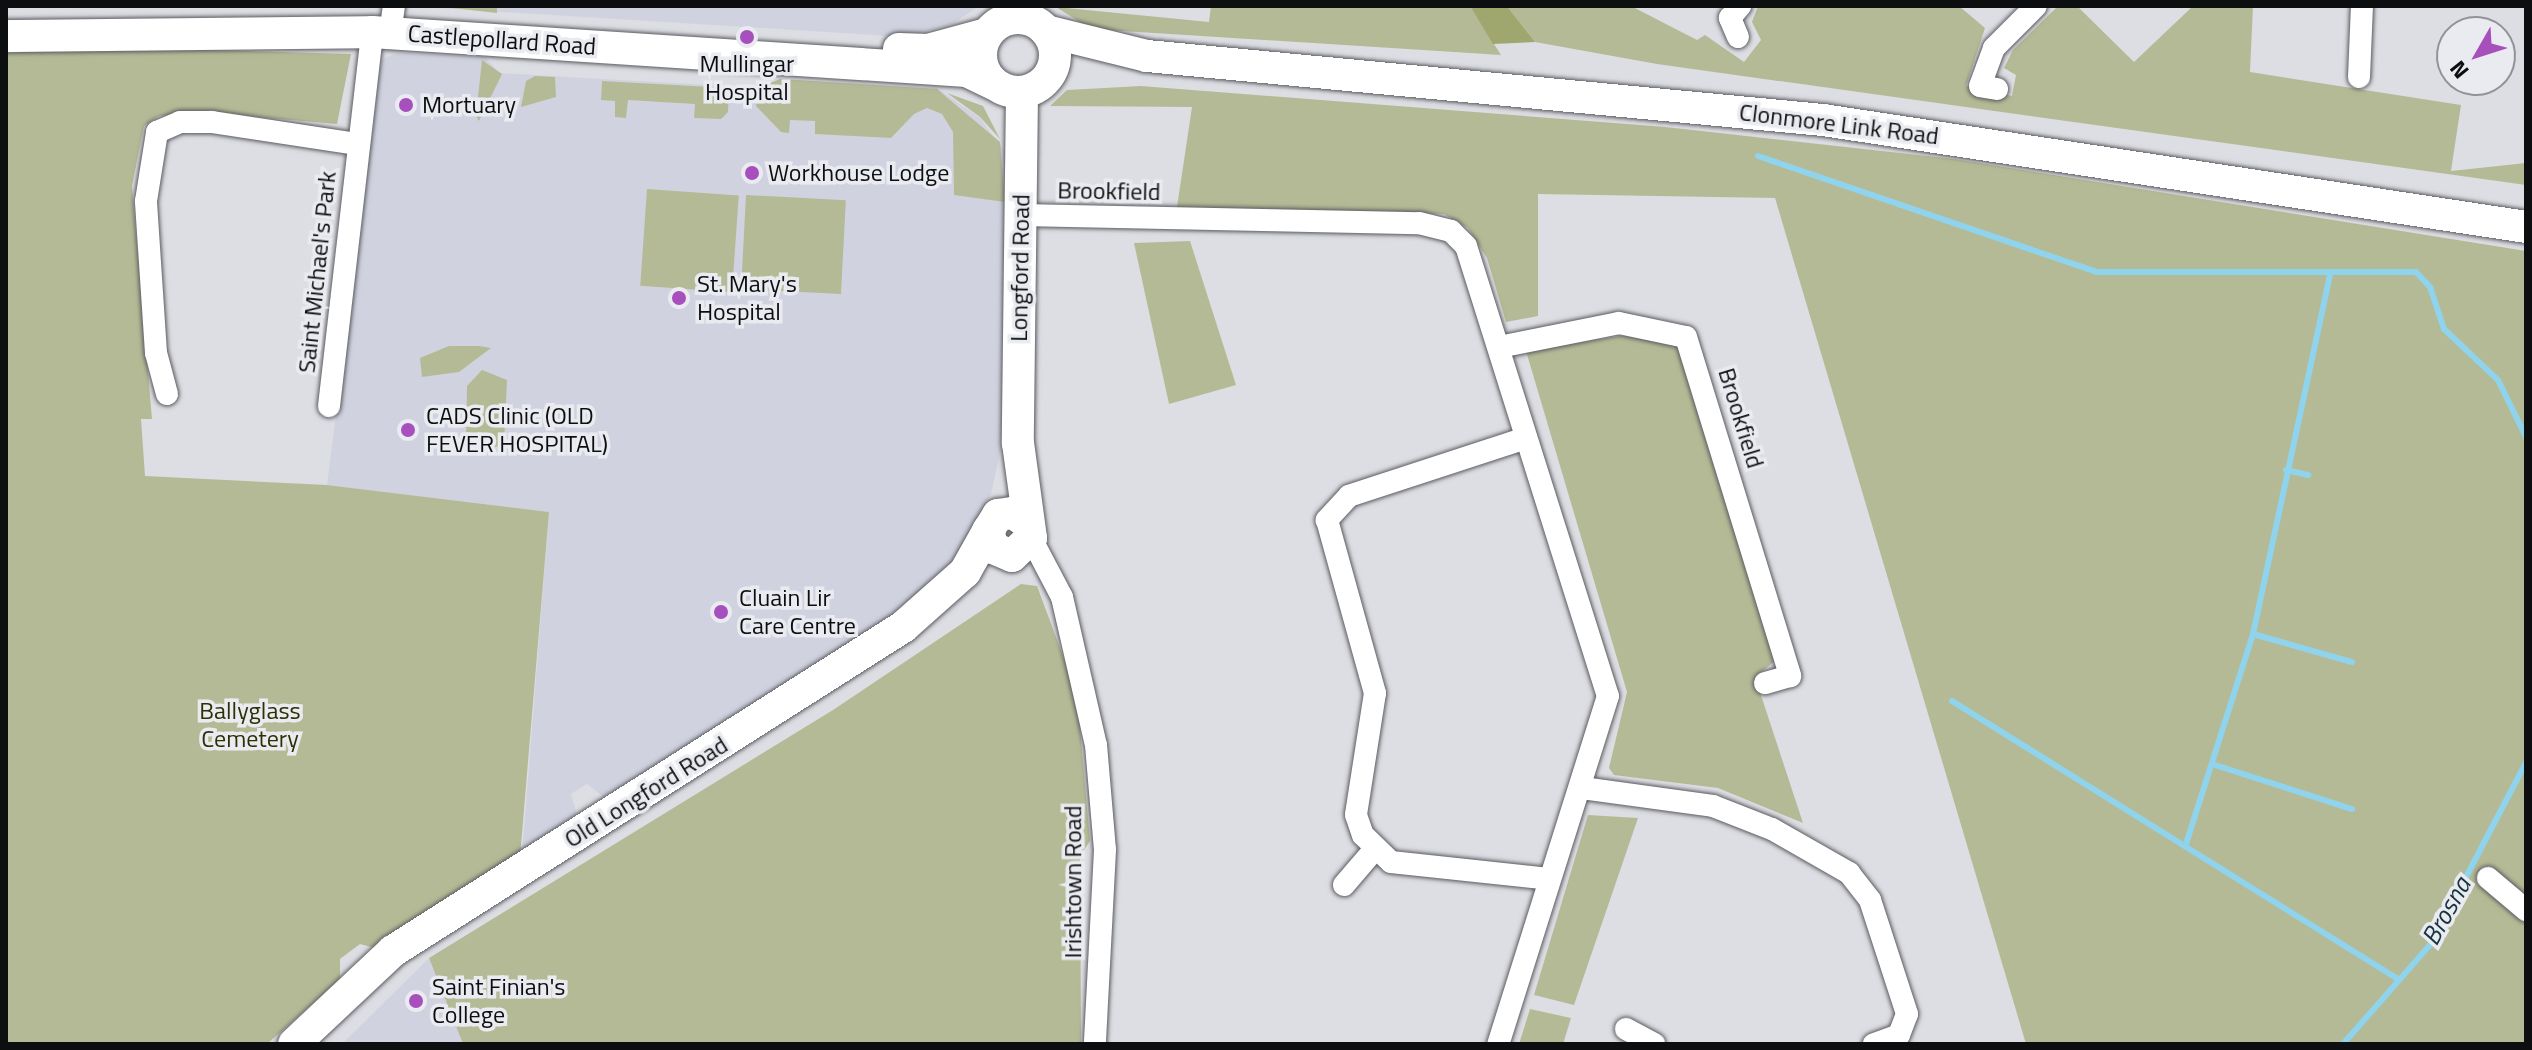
<!DOCTYPE html>
<style>
body{margin:0}
#map{position:relative;width:2532px;height:1050px;overflow:hidden;background:#dddee3;font-family:"Titillium Web",sans-serif}
div>[style]{position:absolute}
[style*='--x']{left:calc(var(--x)*1px);top:calc(var(--y)*1px);width:calc(var(--w)*1px);rotate:calc(var(--a)*1deg)}
.built>*{inset:0;background:#d0d3df}
.green>*{inset:0;background:#b5ba96;transform-origin:0 0}
.forest>*{inset:0;background:#9fa66e}
.stream>*{height:6px;margin:-3px;padding:0 3px;transform-origin:3px;border-radius:3px;background:#8fd3ec}
.roads{filter:drop-shadow(0 0 2px #5a5b60) drop-shadow(0 0 2px #5a5b60)}
.street>*{height:22px;margin:-11px;padding:0 11px;transform-origin:11px;border-radius:11px;background:#fff}
.secondary>*{height:32px;margin:-16px;padding:0 16px;transform-origin:16px;border-radius:16px;background:#fff}
.secondary>.ring{margin:-16px;padding:0;box-sizing:content-box;background:none;border:32px solid #fff;border-radius:50%}
.dots>*{width:22px;height:22px;translate:-50% -50%;box-sizing:border-box;border:4px solid #eaebf0;border-radius:50%}
span{translate:-50% -50%;white-space:nowrap;text-align:center;line-height:1.15;-webkit-text-stroke:7px #eaebf0;paint-order:stroke}
.street-label{font-size:24px;color:#0d0e0f}
.poi-label{font-size:24px;color:#0d0e0f}
.left{translate:0 -50%;text-align:left}
.park-label{font-size:24px;color:#2d3003}
.water-label{font-size:26px;color:#143540;font-style:italic}
.frame{position:absolute;inset:0;border:8px solid #0d0e0f;pointer-events:none}
.north{position:absolute;left:2436px;top:16px;width:80px;height:80px;box-sizing:border-box;background:#eaebf0;border:2px solid #929396;border-radius:50%;rotate:231deg;font-size:22px;font-weight:700;line-height:32px;text-align:center;color:#0d0e0f}
.north::after{content:'';display:block;margin:auto;width:28px;height:36px;background:#a74fbc;clip-path:polygon(50% 0,100% 100%,50% 72%,0 100%)}
</style>
<div id="map">
<div class="built">
<div style="clip-path:polygon(406px 6px,979px 6px,954px 23px,905px 37px)"></div>
<div style="clip-path:polygon(397px 53px,485px 57px,499px 73px,761px 88px,780px 79px,937px 88px,980px 118px,1006px 153px,1005px 430px,991px 494px,951px 563px,882px 625px,605px 798px,587px 784px,571px 794px,578px 818px,522px 854px,549px 512px,327px 485px,381px 60px)"></div>
<div style="clip-path:polygon(429px 958px,463px 1044px,342px 1044px)"></div>
</div>
<div class="green">
<div style="clip-path:polygon(434px 6px,497px 6px,497px 13px)"></div>
<div style="clip-path:polygon(1211px 6px,1470px 6px,1501px 55px,1091px 29px,1056px 7px,1209px 22px)"></div>
<div style="clip-path:polygon(1507px 6px,1631px 6px,1697px 40px,1705px 35px,1744px 62px,1761px 40px,1752px 22px,1758px 6px,1959px 6px,1985px 28px,1966px 86px,2012px 96px,2016px 75px,2004px 68px,2013px 50px,2058px 6px,2077px 6px,2134px 62px,2193px 6px,2253px 6px,2250px 72px,2461px 105px,2451px 171px,2526px 163px,2526px 185px,1657px 64px,1535px 42px)"></div>
<div style="clip-path:polygon(113px 47px,351px 54px,337px 124px,198px 112px,159px 116px,144px 126px,132px 186px,152px 419px,141px 419px,145px 476px,327px 485px,549px 512px,520px 857px,375px 948px,360px 944px,340px 959px,340px 979px,267px 1044px,6px 1044px,6px 53px)"></div>
<div style="clip-path:polygon(482px 60px,502px 74px,479px 121px,476px 116px)"></div>
<div style="clip-path:polygon(535px 76px,555px 77px,556px 97px,521px 107px,526px 81px)"></div>
<div style="clip-path:polygon(780px 79px,937px 89px,1000px 142px,1005px 202px,954px 195px,953px 132px,942px 114px,927px 108px,914px 114px,891px 138px,815px 134px,815px 121px,790px 120px,789px 133px,781px 132px,756px 106px,758px 88px)"></div>
<div style="clip-path:polygon(602px 81px,729px 88px,728px 112px,721px 119px,694px 118px,695px 104px,628px 100px,626px 118px,615px 117px,615px 101px,601px 100px)"></div>
<div style="clip-path:polygon(1141px 86px,1665px 127px,1954px 159px,2526px 251px,2526px 1044px,2026px 1044px,1775px 198px,1538px 194px,1538px 316px,1506px 322px,1487px 258px,1468px 228px,1444px 214px,1177px 207px,1192px 107px,1050px 106px,1067px 90px)"></div>
<div style="clip-path:polygon(947px 93px,983px 106px,1000px 139px,980px 117px)"></div>
<div style="left:647px;top:189px;width:92px;height:97px;rotate:4deg"></div>
<div style="left:746px;top:195px;width:100px;height:94px;rotate:3deg"></div>
<div style="clip-path:polygon(1190px 241px,1236px 385px,1169px 404px,1134px 243px)"></div>
<div style="clip-path:polygon(1633px 334px,1674px 342px,1682px 351px,1775px 661px,1755px 677px,1803px 823px,1718px 788px,1614px 775px,1609px 768px,1627px 692px,1526px 351px)"></div>
<div style="clip-path:polygon(449px 346px,479px 346px,491px 348px,459px 372px,422px 377px,420px 358px)"></div>
<div style="clip-path:polygon(482px 370px,507px 380px,504px 447px,466px 445px,467px 386px)"></div>
<div style="clip-path:polygon(1021px 584px,1037px 586px,1077px 694px,1090px 841px,1080px 856px,1081px 1044px,463px 1044px,429px 958px,833px 710px)"></div>
<div style="clip-path:polygon(1588px 815px,1638px 818px,1574px 1005px,1534px 995px)"></div>
<div style="clip-path:polygon(1530px 1009px,1571px 1018px,1563px 1044px,1519px 1044px)"></div>
</div>
<div class="forest">
<div style="clip-path:polygon(1470px 6px,1507px 6px,1535px 42px,1493px 44px)"></div>
</div>
<div class="stream">
<div style="--x:1758;--y:156;--w:358;--a:18.9"></div>
<div style="--x:2097;--y:272;--w:319;--a:0"></div>
<div style="--x:2416;--y:272;--w:21;--a:47"></div>
<div style="--x:2430;--y:287;--w:44;--a:71.6"></div>
<div style="--x:2444;--y:329;--w:74;--a:43.4"></div>
<div style="--x:2498;--y:380;--w:64;--a:63.8"></div>
<div style="--x:2286;--y:470;--w:23;--a:13"></div>
<div style="--x:2253;--y:634;--w:103;--a:15.8"></div>
<div style="--x:1952;--y:701;--w:526;--a:31.94"></div>
<div style="--x:2215;--y:765;--w:144;--a:17.8"></div>
<div style="--x:2186;--y:844;--w:220;--a:-72.3"></div>
<div style="--x:2253;--y:634;--w:367;--a:-77.9"></div>
<div style="--x:2343;--y:1044;--w:133;--a:-48.7"></div>
<div style="--x:2431;--y:944;--w:205;--a:-62.4"></div>
</div>
<div class="roads">
<div class="street">
<div style="--x:390;--y:34;--w:28;--a:-82"></div>
<div style="--x:1738;--y:37;--w:21;--a:-113"></div>
<div style="--x:1730;--y:18;--w:16;--a:-50"></div>
<div style="--x:2359;--y:77;--w:71;--a:-87.6"></div>
<div style="--x:1997;--y:89;--w:17;--a:-170"></div>
<div style="--x:1980;--y:86;--w:40;--a:-69.8"></div>
<div style="--x:1994;--y:48;--w:59;--a:-45"></div>
<div style="--x:1021;--y:215;--w:398;--a:1.2"></div>
<div style="--x:1419;--y:223;--w:33;--a:14"></div>
<div style="--x:1451;--y:231;--w:21;--a:45"></div>
<div style="--x:1466;--y:246;--w:472;--a:72.5"></div>
<div style="--x:1608;--y:696;--w:365;--a:107.5"></div>
<div style="--x:1499;--y:347;--w:122;--a:-11.3"></div>
<div style="--x:1619;--y:323;--w:68;--a:11.8"></div>
<div style="--x:1686;--y:337;--w:355;--a:72.9"></div>
<div style="--x:1790;--y:676;--w:26;--a:164"></div>
<div style="--x:167;--y:394;--w:42;--a:-105"></div>
<div style="--x:156;--y:353;--w:152;--a:-93.8"></div>
<div style="--x:146;--y:201;--w:70;--a:-80.9"></div>
<div style="--x:157;--y:132;--w:25;--a:-23"></div>
<div style="--x:180;--y:122;--w:32;--a:0"></div>
<div style="--x:212;--y:122;--w:148;--a:8.6"></div>
<div style="--x:329;--y:406;--w:376;--a:-83.4"></div>
<div style="--x:1526;--y:438;--w:186;--a:161.9"></div>
<div style="--x:1349;--y:496;--w:33;--a:133"></div>
<div style="--x:1327;--y:520;--w:180;--a:74.5"></div>
<div style="--x:1375;--y:693;--w:123;--a:98.9"></div>
<div style="--x:1356;--y:815;--w:21;--a:71"></div>
<div style="--x:1363;--y:835;--w:39;--a:44"></div>
<div style="--x:1391;--y:862;--w:159;--a:6.1"></div>
<div style="--x:1031;--y:538;--w:67;--a:62.3"></div>
<div style="--x:1062;--y:597;--w:152;--a:77.1"></div>
<div style="--x:1096;--y:745;--w:105;--a:85.1"></div>
<div style="--x:1105;--y:850;--w:194;--a:93"></div>
<div style="--x:1582;--y:788;--w:132;--a:7.8"></div>
<div style="--x:1713;--y:806;--w:63;--a:21.3"></div>
<div style="--x:1772;--y:829;--w:89;--a:29.7"></div>
<div style="--x:1849;--y:873;--w:34;--a:52"></div>
<div style="--x:1870;--y:900;--w:120;--a:72"></div>
<div style="--x:1907;--y:1014;--w:22;--a:111"></div>
<div style="--x:1899;--y:1035;--w:27;--a:160"></div>
<div style="--x:2488;--y:878;--w:50;--a:40.1"></div>
<div style="--x:1344;--y:885;--w:45;--a:-49.5"></div>
<div style="--x:1626;--y:1029;--w:32;--a:28"></div>
</div>
<div class="secondary">
<div class="ring" style="left:981px;top:18px;width:42px;height:42px"></div>
<div style="--x:1046;--y:31;--w:104;--a:13.9"></div>
<div style="--x:1147;--y:56;--w:679;--a:5.41"></div>
<div style="--x:1823;--y:120;--w:711;--a:8.65"></div>
<div style="--x:6;--y:36;--w:366;--a:-0.6"></div>
<div style="--x:372;--y:32;--w:596;--a:3.75"></div>
<div style="--x:967;--y:71;--w:30;--a:26"></div>
<div style="--x:899;--y:49;--w:29;--a:2"></div>
<div style="--x:928;--y:50;--w:61;--a:-15.2"></div>
<div style="--x:1022;--y:93;--w:350;--a:90.7"></div>
<div style="--x:1018;--y:443;--w:96;--a:82.2"></div>
<div style="--x:1031;--y:538;--w:26;--a:137"></div>
<div style="--x:1012;--y:556;--w:21;--a:-157"></div>
<div style="--x:993;--y:548;--w:18;--a:-106"></div>
<div style="--x:988;--y:531;--w:19;--a:-58"></div>
<div style="--x:998;--y:515;--w:15;--a:-8"></div>
<div style="--x:1013;--y:513;--w:18;--a:34"></div>
<div style="--x:294;--y:1044;--w:136;--a:-43.2"></div>
<div style="--x:393;--y:951;--w:604;--a:-32.43"></div>
<div style="--x:903;--y:627;--w:83;--a:-41.6"></div>
<div style="--x:965;--y:572;--w:47;--a:-60.7"></div>
</div>
</div>
<div class="dots">
<div style="left:747px;top:37px;background:#a74fbc"></div>
<div style="left:406px;top:105px;background:#a74fbc"></div>
<div style="left:752px;top:173px;background:#a74fbc"></div>
<div style="left:679px;top:298px;background:#a74fbc"></div>
<div style="left:408px;top:430px;background:#a74fbc"></div>
<div style="left:721px;top:612px;background:#a74fbc"></div>
<div style="left:416px;top:1001px;background:#a74fbc"></div>
</div>
<div class="street-label">
<span style="left:502px;top:40px;rotate:4deg">Castlepollard Road</span>
<span style="left:1839px;top:124px;rotate:7deg">Clonmore Link Road</span>
<span style="left:1109px;top:191px;rotate:1deg">Brookfield</span>
<span style="left:1020px;top:268px;rotate:-89deg">Longford Road</span>
<span style="left:317px;top:272px;rotate:-84deg">Saint Michael's Park</span>
<span style="left:1741px;top:418px;rotate:73deg">Brookfield</span>
<span style="left:646px;top:792px;rotate:-32deg">Old Longford Road</span>
<span style="left:1073px;top:882px;rotate:-90deg">Irishtown Road</span>
</div>
<div class="poi-label">
<span style="left:747px;top:78px">Mullingar<br>Hospital</span>
<span class="left" style="left:422px;top:105px">Mortuary</span>
<span class="left" style="left:768px;top:173px">Workhouse Lodge</span>
<span class="left" style="left:697px;top:298px">St. Mary's<br>Hospital</span>
<span class="left" style="left:426px;top:430px">CADS Clinic (OLD<br>FEVER HOSPITAL)</span>
<span class="left" style="left:739px;top:612px">Cluain Lir<br>Care Centre</span>
<span class="left" style="left:432px;top:1001px">Saint Finian's<br>College</span>
</div>
<div class="park-label">
<span style="left:250px;top:725px">Ballyglass<br>Cemetery</span>
</div>
<div class="water-label">
<span style="left:2446px;top:911px;rotate:-61deg">Brosna</span>
</div>
<div class="frame"></div>
<div class="north">N</div>
</div>
